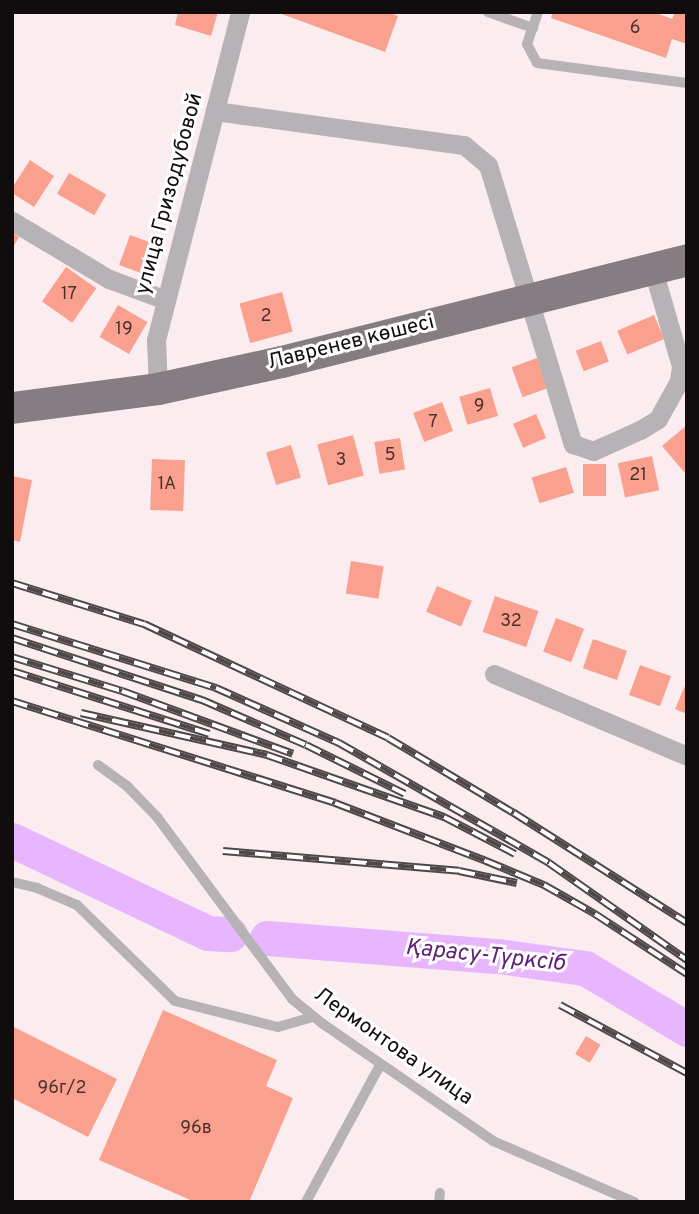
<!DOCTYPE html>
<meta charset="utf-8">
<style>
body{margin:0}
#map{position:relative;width:699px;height:1214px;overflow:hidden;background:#fbedef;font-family:Overpass,sans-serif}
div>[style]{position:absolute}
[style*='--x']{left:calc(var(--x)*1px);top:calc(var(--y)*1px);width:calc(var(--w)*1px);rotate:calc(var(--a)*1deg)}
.river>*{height:35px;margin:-17.5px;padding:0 17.5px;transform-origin:17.5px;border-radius:17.5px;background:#e8b6fe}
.building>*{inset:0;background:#faa08e;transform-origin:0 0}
.service>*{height:10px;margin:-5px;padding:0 5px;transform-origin:5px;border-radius:5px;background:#b7b2b5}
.minor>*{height:19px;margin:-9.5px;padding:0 9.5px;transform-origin:9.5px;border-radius:9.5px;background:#b7b2b5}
.primary>*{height:32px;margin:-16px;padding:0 16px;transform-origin:16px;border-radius:16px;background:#867d82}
.rail>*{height:8px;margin-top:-4px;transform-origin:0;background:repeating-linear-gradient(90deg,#fff 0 16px,#4f4849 0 32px);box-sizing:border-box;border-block:2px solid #4f4849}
span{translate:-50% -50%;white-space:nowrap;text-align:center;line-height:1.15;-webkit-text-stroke:6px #fff;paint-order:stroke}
.number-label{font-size:18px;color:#4b312d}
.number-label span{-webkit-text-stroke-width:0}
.street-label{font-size:21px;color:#110c0d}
.water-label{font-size:23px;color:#5d2173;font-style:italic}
.frame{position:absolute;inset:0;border:14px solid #110c0d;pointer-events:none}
</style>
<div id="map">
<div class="river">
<div style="--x:12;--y:840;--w:217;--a:25.4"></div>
<div style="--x:208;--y:933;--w:22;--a:3"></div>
<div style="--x:267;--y:938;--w:232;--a:4.5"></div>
<div style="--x:498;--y:956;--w:88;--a:7.9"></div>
<div style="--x:585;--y:968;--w:119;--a:30.9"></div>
</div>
<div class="building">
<div style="clip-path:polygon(178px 12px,218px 12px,211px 36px,175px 25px)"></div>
<div style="clip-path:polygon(388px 12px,398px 16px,385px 52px,279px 13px)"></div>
<div style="clip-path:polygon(553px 12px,654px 12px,672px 19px,675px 12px,687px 12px,687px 44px,672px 39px,666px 58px,551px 18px)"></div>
<div style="clip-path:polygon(30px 160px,54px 176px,34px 207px,12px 193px,12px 188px)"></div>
<div style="left:69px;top:173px;width:43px;height:24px;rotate:30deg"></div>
<div style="clip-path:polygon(12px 233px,19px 237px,12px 249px)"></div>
<div style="left:130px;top:235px;width:35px;height:32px;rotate:20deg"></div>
<div style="left:66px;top:267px;width:37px;height:42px;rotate:35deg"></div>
<div style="left:282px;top:292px;width:41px;height:44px;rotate:75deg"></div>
<div style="left:118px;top:305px;width:34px;height:37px;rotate:30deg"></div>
<div style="left:654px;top:315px;width:26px;height:40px;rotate:67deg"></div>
<div style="left:601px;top:341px;width:22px;height:27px;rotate:69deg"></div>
<div style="left:537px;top:358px;width:32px;height:27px;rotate:70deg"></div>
<div style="left:490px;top:388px;width:29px;height:32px;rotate:74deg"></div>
<div style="left:442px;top:402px;width:31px;height:31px;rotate:69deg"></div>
<div style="left:536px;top:414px;width:26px;height:25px;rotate:67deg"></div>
<div style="clip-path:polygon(687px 425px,687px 470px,684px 472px,662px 446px)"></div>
<div style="left:353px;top:435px;width:42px;height:37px;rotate:75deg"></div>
<div style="left:400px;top:438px;width:32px;height:26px;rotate:81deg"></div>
<div style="left:291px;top:445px;width:34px;height:26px;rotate:73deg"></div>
<div style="left:652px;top:456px;width:35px;height:35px;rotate:78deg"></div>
<div style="left:152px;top:459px;width:33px;height:51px;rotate:2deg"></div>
<div style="left:583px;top:464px;width:23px;height:32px"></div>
<div style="left:566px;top:467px;width:27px;height:36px;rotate:73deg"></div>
<div style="clip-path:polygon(12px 476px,32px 480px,20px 542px,12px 540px)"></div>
<div style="left:351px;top:561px;width:33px;height:33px;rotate:9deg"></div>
<div style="left:437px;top:586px;width:38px;height:28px;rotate:23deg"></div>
<div style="left:495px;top:596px;width:46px;height:38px;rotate:19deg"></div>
<div style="left:556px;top:618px;width:30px;height:36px;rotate:21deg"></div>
<div style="left:593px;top:639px;width:36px;height:31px;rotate:19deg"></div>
<div style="left:640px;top:665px;width:33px;height:32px;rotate:20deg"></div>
<div style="clip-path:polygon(687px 681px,687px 714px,675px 709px)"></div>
<div style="clip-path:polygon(163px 1010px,277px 1060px,266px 1086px,293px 1098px,249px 1202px,195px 1202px,99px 1160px)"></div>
<div style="clip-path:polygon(12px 1026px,117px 1079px,88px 1137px,12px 1098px)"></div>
<div style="left:586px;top:1036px;width:17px;height:21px;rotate:31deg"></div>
</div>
<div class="service">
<div style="--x:488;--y:12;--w:48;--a:19.6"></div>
<div style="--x:538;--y:12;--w:34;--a:109"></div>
<div style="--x:527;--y:44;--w:21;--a:62"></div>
<div style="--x:537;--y:63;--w:151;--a:7.6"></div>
<div style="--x:98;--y:765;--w:36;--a:36"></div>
<div style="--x:127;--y:786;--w:43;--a:45.9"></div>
<div style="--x:157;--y:817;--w:227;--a:53.4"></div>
<div style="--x:292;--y:999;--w:40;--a:39"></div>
<div style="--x:323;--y:1024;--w:206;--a:34.5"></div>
<div style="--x:493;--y:1141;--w:154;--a:23.4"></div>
<div style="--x:12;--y:882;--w:26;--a:13"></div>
<div style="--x:37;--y:888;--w:43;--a:23"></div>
<div style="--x:77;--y:905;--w:137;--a:44.4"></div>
<div style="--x:175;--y:1001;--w:106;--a:14.2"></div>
<div style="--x:278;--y:1027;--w:37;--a:-16"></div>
<div style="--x:306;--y:1202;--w:156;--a:-61.6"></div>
<div style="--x:439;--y:1202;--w:9;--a:-84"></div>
</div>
<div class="minor">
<div style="--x:215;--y:111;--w:251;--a:7.8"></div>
<div style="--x:464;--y:145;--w:31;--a:40"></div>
<div style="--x:488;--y:165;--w:292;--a:73.1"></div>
<div style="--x:573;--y:444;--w:21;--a:19"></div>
<div style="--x:593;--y:451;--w:51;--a:-24.1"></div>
<div style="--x:640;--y:430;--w:21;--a:-31"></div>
<div style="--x:658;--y:419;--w:43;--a:-61.1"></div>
<div style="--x:679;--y:381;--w:15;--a:-82"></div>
<div style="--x:681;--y:366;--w:104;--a:-106.2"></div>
<div style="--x:12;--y:221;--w:113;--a:30.9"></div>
<div style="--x:109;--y:279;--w:61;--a:20.2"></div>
<div style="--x:158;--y:389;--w:49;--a:-92.3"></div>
<div style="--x:156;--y:340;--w:339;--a:-75.6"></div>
<div style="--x:494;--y:674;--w:210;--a:23"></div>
</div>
<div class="primary">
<div style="--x:12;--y:408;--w:147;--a:-7.4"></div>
<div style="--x:158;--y:389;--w:127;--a:-12.3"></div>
<div style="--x:282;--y:362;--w:418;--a:-14.1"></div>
</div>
<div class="rail">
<div style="--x:12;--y:583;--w:138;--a:17.3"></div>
<div style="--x:144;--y:624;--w:269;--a:25"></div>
<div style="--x:388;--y:738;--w:147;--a:30.8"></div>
<div style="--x:514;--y:813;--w:205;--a:32.4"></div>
<div style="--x:12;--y:624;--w:214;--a:17.4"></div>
<div style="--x:216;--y:688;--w:135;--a:24.1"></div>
<div style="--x:339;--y:743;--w:242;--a:29.7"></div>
<div style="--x:549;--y:863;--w:169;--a:35.1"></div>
<div style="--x:12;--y:638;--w:200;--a:18.1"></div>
<div style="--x:202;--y:700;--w:113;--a:23.4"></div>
<div style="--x:306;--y:745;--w:110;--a:26.3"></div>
<div style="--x:12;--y:657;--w:115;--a:17.2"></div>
<div style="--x:122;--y:691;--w:182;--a:20.2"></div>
<div style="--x:12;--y:671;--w:207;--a:17.7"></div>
<div style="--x:12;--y:701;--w:339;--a:17.5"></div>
<div style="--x:335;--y:803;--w:162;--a:21"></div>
<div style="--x:486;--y:861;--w:63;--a:22.5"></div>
<div style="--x:544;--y:885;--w:59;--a:29.6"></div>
<div style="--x:595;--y:914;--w:110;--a:33.1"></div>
<div style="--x:81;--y:713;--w:191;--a:12.7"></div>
<div style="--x:267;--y:755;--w:188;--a:19.3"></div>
<div style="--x:444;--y:817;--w:80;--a:27.5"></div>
<div style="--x:223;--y:851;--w:237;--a:4.8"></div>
<div style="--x:459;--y:871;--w:59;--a:11.7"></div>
<div style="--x:560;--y:1005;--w:144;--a:28.2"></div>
</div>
<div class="number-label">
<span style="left:635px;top:29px">6</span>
<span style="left:69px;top:295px">17</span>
<span style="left:266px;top:317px">2</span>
<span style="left:124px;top:330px">19</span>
<span style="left:479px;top:407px">9</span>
<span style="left:433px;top:423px">7</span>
<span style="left:390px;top:456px">5</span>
<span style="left:341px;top:461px">3</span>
<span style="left:638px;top:476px">21</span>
<span style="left:167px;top:485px">1А</span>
<span style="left:511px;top:622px">32</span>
<span style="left:62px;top:1089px">96г/2</span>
<span style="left:196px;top:1129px">96в</span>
</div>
<div class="street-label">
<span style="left:170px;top:194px;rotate:-75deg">улица Гризодубовой</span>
<span style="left:351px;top:343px;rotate:-14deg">Лавренев көшесі</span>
<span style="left:393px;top:1047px;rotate:35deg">Лермонтова улица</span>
</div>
<div class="water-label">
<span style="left:485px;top:957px;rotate:6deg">Қарасу-Түрксіб</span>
</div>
<div class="frame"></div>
</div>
